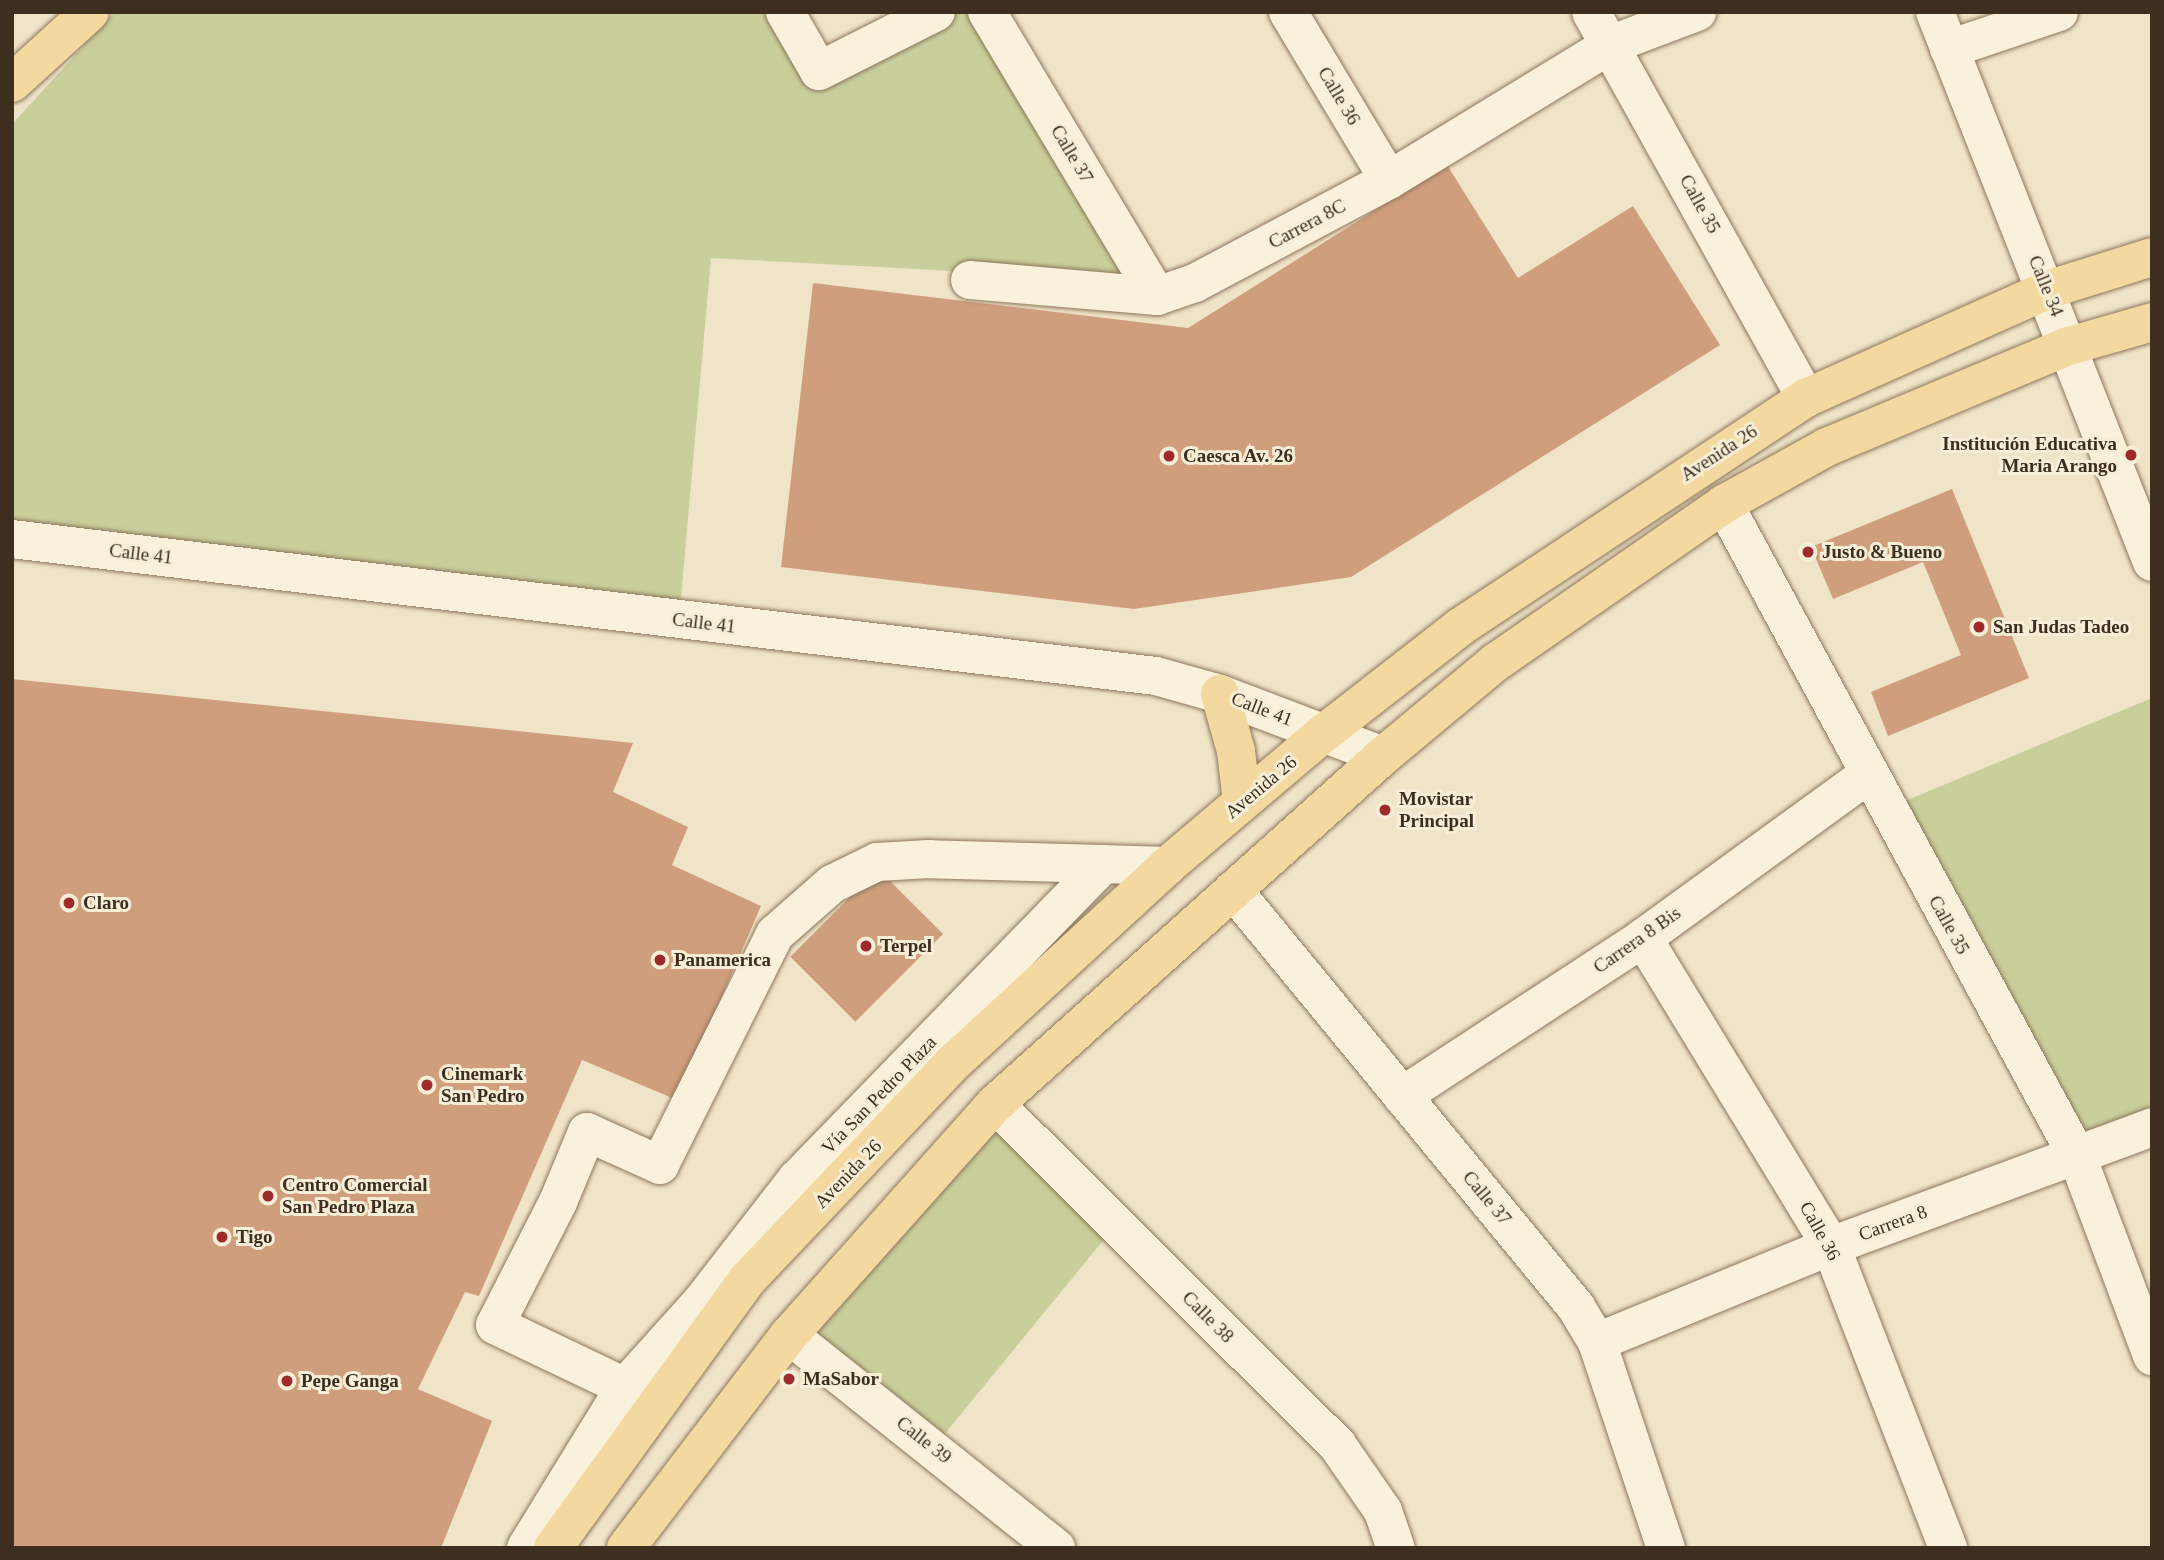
<!DOCTYPE html>
<meta charset="utf-8">
<style>
body{margin:0}
#map{position:relative;width:2164px;height:1560px;overflow:hidden;background:#f0e4c8;font-family:"Times New Roman",serif}
div>[style]{position:absolute}
[style*='--x']{left:calc(var(--x)*1px);top:calc(var(--y)*1px);width:calc(var(--w)*1px);rotate:calc(var(--a)*1deg)}
.green>*{inset:0;background:#c9cf9b}
.building>*{inset:0;background:#cf9f7d;transform-origin:0 0}
.roads{filter:drop-shadow(0 0 2px #8d765c) drop-shadow(0 0 2px #8d765c)}
.minor>*{height:38px;margin:-19px;padding:0 19px;transform-origin:19px;border-radius:19px;background:#faf1dc}
.major>*{height:38px;margin:-19px;padding:0 19px;transform-origin:19px;border-radius:19px;background:#f3d9a0}
.dots>*{width:19px;height:19px;translate:-50% -50%;box-sizing:border-box;border:4px solid #f7eed8;border-radius:50%}
span{translate:-50% -50%;white-space:nowrap;text-align:center;line-height:1.15;-webkit-text-stroke:6px #f7eed8;paint-order:stroke}
.street-label{font-size:19px;color:#3d2e20}
.poi-label{font-size:19px;color:#3d2e20;font-weight:700}
.right{translate:-100% -50%;text-align:right}
.left{translate:0 -50%;text-align:left}
.frame{position:absolute;inset:0;border:14px solid #3d2e20;pointer-events:none}
</style>
<div id="map">
<div class="green">
<div style="clip-path:polygon(115px 12px,785px 12px,819px 71px,936px 12px,987px 12px,1139px 281px,711px 258px,679px 620px,12px 523px,12px 124px)"></div>
<div style="clip-path:polygon(2152px 698px,2152px 1127px,2077px 1156px,1886px 809px)"></div>
<div style="clip-path:polygon(995px 1104px,1115px 1226px,934px 1447px,789px 1335px)"></div>
</div>
<div class="building">
<div style="clip-path:polygon(1447px 165px,1518px 278px,1633px 206px,1720px 345px,1351px 577px,1134px 609px,781px 567px,813px 283px,1188px 328px)"></div>
<div style="clip-path:polygon(1952px 489px,2029px 678px,1888px 736px,1871px 692px,1961px 655px,1923px 562px,1833px 599px,1811px 547px)"></div>
<div style="clip-path:polygon(12px 679px,633px 743px,613px 792px,688px 827px,672px 865px,761px 906px,677px 1100px,582px 1060px,479px 1296px,465px 1292px,418px 1389px,492px 1421px,441px 1548px,12px 1548px)"></div>
<div style="left:878px;top:869px;width:92px;height:124px;rotate:45deg"></div>
</div>
<div class="roads">
<div class="minor">
<div style="--x:785;--y:12;--w:68;--a:60"></div>
<div style="--x:819;--y:71;--w:131;--a:-26.8"></div>
<div style="--x:987;--y:12;--w:331;--a:59.1"></div>
<div style="--x:1288;--y:12;--w:196;--a:59"></div>
<div style="--x:1591;--y:12;--w:442;--a:60.9"></div>
<div style="--x:1935;--y:12;--w:591;--a:68.47"></div>
<div style="--x:1949;--y:49;--w:116;--a:-18.6"></div>
<div style="--x:970;--y:280;--w:188;--a:4.9"></div>
<div style="--x:1157;--y:296;--w:40;--a:-18.9"></div>
<div style="--x:1195;--y:283;--w:220;--a:-28"></div>
<div style="--x:1389;--y:180;--w:261;--a:-31.4"></div>
<div style="--x:1612;--y:44;--w:91;--a:-20.6"></div>
<div style="--x:1724;--y:504;--w:741;--a:61.57"></div>
<div style="--x:2077;--y:1156;--w:214;--a:69.4"></div>
<div style="--x:12;--y:539;--w:1152;--a:6.83"></div>
<div style="--x:1156;--y:676;--w:66;--a:15.7"></div>
<div style="--x:1220;--y:694;--w:174;--a:20.8"></div>
<div style="--x:1103;--y:864;--w:174;--a:-178.4"></div>
<div style="--x:929;--y:859;--w:52;--a:176.7"></div>
<div style="--x:877;--y:862;--w:50;--a:153.9"></div>
<div style="--x:832;--y:884;--w:76;--a:138.7"></div>
<div style="--x:775;--y:934;--w:258;--a:116.5"></div>
<div style="--x:660;--y:1165;--w:80;--a:-155.7"></div>
<div style="--x:587;--y:1132;--w:76;--a:112.5"></div>
<div style="--x:558;--y:1202;--w:138;--a:117.1"></div>
<div style="--x:495;--y:1325;--w:144;--a:25.5"></div>
<div style="--x:625;--y:1387;--w:117;--a:-48.1"></div>
<div style="--x:703;--y:1300;--w:153;--a:-52.2"></div>
<div style="--x:797;--y:1179;--w:439;--a:-45.8"></div>
<div style="--x:1103;--y:864;--w:64;--a:1.8"></div>
<div style="--x:1233;--y:890;--w:540;--a:50.56"></div>
<div style="--x:1576;--y:1307;--w:41;--a:59"></div>
<div style="--x:1597;--y:1342;--w:217;--a:71.5"></div>
<div style="--x:1643;--y:938;--w:361;--a:58.6"></div>
<div style="--x:1831;--y:1246;--w:324;--a:68.8"></div>
<div style="--x:1402;--y:1096;--w:288;--a:-33.2"></div>
<div style="--x:1643;--y:938;--w:277;--a:-36"></div>
<div style="--x:995;--y:1104;--w:484;--a:44.9"></div>
<div style="--x:1338;--y:1446;--w:79;--a:55.3"></div>
<div style="--x:1383;--y:1511;--w:39;--a:71"></div>
<div style="--x:789;--y:1335;--w:342;--a:38.6"></div>
<div style="--x:1597;--y:1342;--w:253;--a:-22.3"></div>
<div style="--x:1831;--y:1246;--w:342;--a:-20.3"></div>
<div style="--x:526;--y:1548;--w:189;--a:-58.4"></div>
</div>
<div class="major">
<div style="--x:12;--y:83;--w:105;--a:-42.3"></div>
<div style="--x:1220;--y:694;--w:59;--a:74.3"></div>
<div style="--x:1236;--y:751;--w:51;--a:83.3"></div>
<div style="--x:553;--y:1548;--w:331;--a:-54.1"></div>
<div style="--x:747;--y:1280;--w:298;--a:-46.5"></div>
<div style="--x:952;--y:1064;--w:292;--a:-42.6"></div>
<div style="--x:1167;--y:866;--w:206;--a:-40.3"></div>
<div style="--x:1324;--y:733;--w:172;--a:-37.9"></div>
<div style="--x:1460;--y:627;--w:415;--a:-33.5"></div>
<div style="--x:1806;--y:398;--w:264;--a:-24.1"></div>
<div style="--x:2047;--y:290;--w:110;--a:-17.4"></div>
<div style="--x:626;--y:1548;--w:268;--a:-52.6"></div>
<div style="--x:789;--y:1335;--w:310;--a:-48.3"></div>
<div style="--x:995;--y:1104;--w:521;--a:-41.89"></div>
<div style="--x:1383;--y:756;--w:147;--a:-39.8"></div>
<div style="--x:1496;--y:662;--w:277;--a:-34.7"></div>
<div style="--x:1724;--y:504;--w:118;--a:-29"></div>
<div style="--x:1827;--y:447;--w:262;--a:-22.7"></div>
<div style="--x:2069;--y:346;--w:86;--a:-16.1"></div>
</div>
</div>
<div class="dots">
<div style="left:2131px;top:455px;background:#9e2a2b"></div>
<div style="left:1169px;top:456px;background:#9e2a2b"></div>
<div style="left:1808px;top:552px;background:#9e2a2b"></div>
<div style="left:1979px;top:627px;background:#9e2a2b"></div>
<div style="left:1385px;top:810px;background:#9e2a2b"></div>
<div style="left:69px;top:903px;background:#9e2a2b"></div>
<div style="left:866px;top:946px;background:#9e2a2b"></div>
<div style="left:660px;top:960px;background:#9e2a2b"></div>
<div style="left:427px;top:1085px;background:#9e2a2b"></div>
<div style="left:268px;top:1196px;background:#9e2a2b"></div>
<div style="left:222px;top:1237px;background:#9e2a2b"></div>
<div style="left:789px;top:1379px;background:#9e2a2b"></div>
<div style="left:287px;top:1381px;background:#9e2a2b"></div>
</div>
<div class="street-label">
<span style="left:1339px;top:96px;rotate:59deg">Calle 36</span>
<span style="left:1072px;top:154px;rotate:59deg">Calle 37</span>
<span style="left:1700px;top:204px;rotate:61deg">Calle 35</span>
<span style="left:1307px;top:224px;rotate:-28deg">Carrera 8C</span>
<span style="left:2046px;top:286px;rotate:68deg">Calle 34</span>
<span style="left:1719px;top:453px;rotate:-33deg">Avenida 26</span>
<span style="left:141px;top:554px;rotate:7deg">Calle 41</span>
<span style="left:704px;top:623px;rotate:7deg">Calle 41</span>
<span style="left:1262px;top:709px;rotate:21deg">Calle 41</span>
<span style="left:1261px;top:787px;rotate:-40deg">Avenida 26</span>
<span style="left:1949px;top:925px;rotate:61deg">Calle 35</span>
<span style="left:1637px;top:940px;rotate:-35deg">Carrera 8 Bis</span>
<span style="left:879px;top:1095px;rotate:-46deg">Vía San Pedro Plaza</span>
<span style="left:848px;top:1174px;rotate:-46deg">Avenida 26</span>
<span style="left:1487px;top:1198px;rotate:50deg">Calle 37</span>
<span style="left:1893px;top:1223px;rotate:-20deg">Carrera 8</span>
<span style="left:1820px;top:1231px;rotate:61deg">Calle 36</span>
<span style="left:1208px;top:1317px;rotate:45deg">Calle 38</span>
<span style="left:924px;top:1440px;rotate:38deg">Calle 39</span>
</div>
<div class="poi-label">
<span class="right" style="left:2117px;top:455px">Institución Educativa<br>Maria Arango</span>
<span class="left" style="left:1183px;top:456px">Caesca Av. 26</span>
<span class="left" style="left:1822px;top:552px">Justo &amp; Bueno</span>
<span class="left" style="left:1993px;top:627px">San Judas Tadeo</span>
<span class="left" style="left:1399px;top:810px">Movistar<br>Principal</span>
<span class="left" style="left:83px;top:903px">Claro</span>
<span class="left" style="left:880px;top:946px">Terpel</span>
<span class="left" style="left:674px;top:960px">Panamerica</span>
<span class="left" style="left:441px;top:1085px">Cinemark<br>San Pedro</span>
<span class="left" style="left:282px;top:1196px">Centro Comercial<br>San Pedro Plaza</span>
<span class="left" style="left:236px;top:1237px">Tigo</span>
<span class="left" style="left:803px;top:1379px">MaSabor</span>
<span class="left" style="left:301px;top:1381px">Pepe Ganga</span>
</div>
<div class="frame"></div>
</div>
